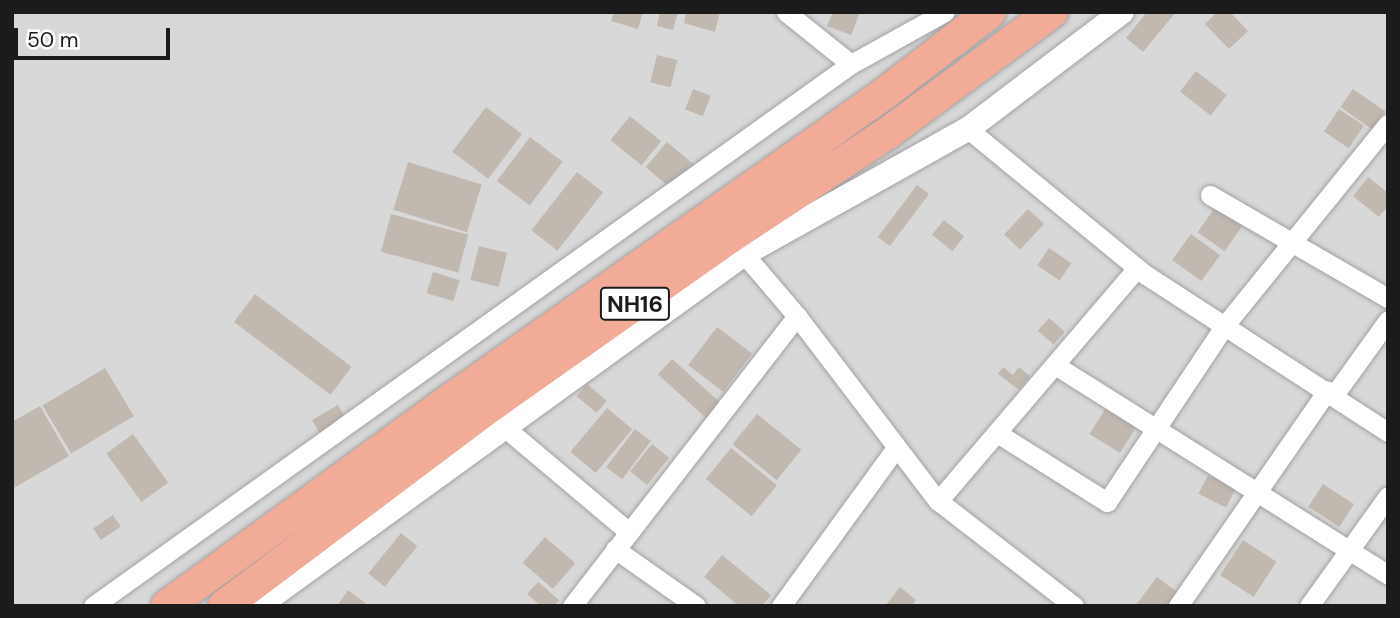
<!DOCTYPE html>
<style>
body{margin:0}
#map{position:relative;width:1400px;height:618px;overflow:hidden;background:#ede9e0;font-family:"DM Sans",sans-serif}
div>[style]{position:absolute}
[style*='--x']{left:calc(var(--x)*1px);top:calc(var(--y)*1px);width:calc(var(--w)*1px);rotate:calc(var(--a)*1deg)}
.residential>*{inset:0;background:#d9d8d8;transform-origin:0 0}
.building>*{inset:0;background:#c1b8b0;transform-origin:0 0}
.roads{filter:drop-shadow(0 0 2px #a2a2a2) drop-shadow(0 0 2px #a2a2a2)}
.minor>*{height:19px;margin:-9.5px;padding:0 9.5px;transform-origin:9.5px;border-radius:9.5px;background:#fff}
.tertiary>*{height:24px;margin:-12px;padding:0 12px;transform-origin:12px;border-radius:12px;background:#fff}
.trunk>*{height:32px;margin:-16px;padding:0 16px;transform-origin:16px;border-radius:16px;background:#f1ab97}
span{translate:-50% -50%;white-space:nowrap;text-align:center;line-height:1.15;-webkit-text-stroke:5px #fff;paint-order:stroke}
.shield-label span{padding:2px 5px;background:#fff;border:2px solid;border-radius:5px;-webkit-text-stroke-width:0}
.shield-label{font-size:23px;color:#1b1b1b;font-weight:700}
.frame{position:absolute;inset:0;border:14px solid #1b1b1b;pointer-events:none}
.scale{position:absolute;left:14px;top:28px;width:156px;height:32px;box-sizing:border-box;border:4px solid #1b1b1b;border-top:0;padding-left:9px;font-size:21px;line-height:24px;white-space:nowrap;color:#1b1b1b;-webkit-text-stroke:5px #fff;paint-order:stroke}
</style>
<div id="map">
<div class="residential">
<div style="left:12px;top:12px;width:1376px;height:594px"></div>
</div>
<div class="building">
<div style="clip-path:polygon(614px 12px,643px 12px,638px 29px,611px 21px)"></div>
<div style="clip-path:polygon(660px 12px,678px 12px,673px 30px,657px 26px)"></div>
<div style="clip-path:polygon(686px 12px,720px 12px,715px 32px,684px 23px)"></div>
<div style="clip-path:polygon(833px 12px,860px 12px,851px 35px,827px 26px)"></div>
<div style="clip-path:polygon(1147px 12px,1176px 12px,1143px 52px,1126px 38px)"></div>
<div style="clip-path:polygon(1217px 12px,1230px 12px,1248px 31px,1229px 49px,1205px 24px)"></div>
<div style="left:657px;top:55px;width:21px;height:28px;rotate:14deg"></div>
<div style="left:1196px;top:71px;width:39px;height:26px;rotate:38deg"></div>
<div style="left:693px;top:89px;width:19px;height:22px;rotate:21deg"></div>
<div style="left:1353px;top:89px;width:39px;height:22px;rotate:35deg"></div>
<div style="left:486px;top:107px;width:45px;height:56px;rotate:37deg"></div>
<div style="left:1339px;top:109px;width:30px;height:27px;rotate:34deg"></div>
<div style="left:630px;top:116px;width:40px;height:31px;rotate:39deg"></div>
<div style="left:530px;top:137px;width:41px;height:55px;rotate:37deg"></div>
<div style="left:667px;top:142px;width:35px;height:33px;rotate:40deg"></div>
<div style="left:408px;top:162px;width:77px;height:50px;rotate:17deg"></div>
<div style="left:577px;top:172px;width:33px;height:74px;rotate:38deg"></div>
<div style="clip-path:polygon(1368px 177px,1388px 193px,1388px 206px,1379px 217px,1353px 196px)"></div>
<div style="left:917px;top:185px;width:15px;height:65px;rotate:37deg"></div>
<div style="left:1216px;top:206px;width:33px;height:32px;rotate:35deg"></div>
<div style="left:1028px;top:209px;width:22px;height:35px;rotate:43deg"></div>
<div style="left:391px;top:214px;width:80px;height:39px;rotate:15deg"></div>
<div style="left:944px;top:220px;width:26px;height:19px;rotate:39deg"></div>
<div style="left:1191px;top:234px;width:36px;height:32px;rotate:36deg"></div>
<div style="left:479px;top:246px;width:29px;height:35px;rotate:14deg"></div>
<div style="left:1049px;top:248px;width:27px;height:21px;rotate:34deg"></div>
<div style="left:433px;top:272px;width:28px;height:22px;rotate:17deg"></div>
<div style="left:255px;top:294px;width:121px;height:35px;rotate:37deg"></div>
<div style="left:1049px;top:318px;width:21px;height:17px;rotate:41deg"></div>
<div style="left:717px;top:327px;width:44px;height:48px;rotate:37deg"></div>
<div style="left:672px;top:359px;width:66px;height:21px;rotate:42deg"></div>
<div style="clip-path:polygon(1003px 367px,1013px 375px,1019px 367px,1030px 376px,1019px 390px,998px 374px)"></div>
<div style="left:105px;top:368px;width:56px;height:73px;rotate:59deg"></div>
<div style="left:587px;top:384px;width:26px;height:16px;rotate:40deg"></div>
<div style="left:338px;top:405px;width:16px;height:30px;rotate:60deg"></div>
<div style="clip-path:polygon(40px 406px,69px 456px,12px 489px,12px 422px)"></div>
<div style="left:1107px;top:406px;width:36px;height:33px;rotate:32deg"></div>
<div style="left:607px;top:408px;width:33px;height:57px;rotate:40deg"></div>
<div style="left:757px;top:414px;width:57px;height:39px;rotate:39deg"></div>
<div style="left:635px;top:429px;width:20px;height:48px;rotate:37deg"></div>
<div style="left:133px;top:434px;width:60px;height:33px;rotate:54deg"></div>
<div style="left:652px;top:444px;width:22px;height:35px;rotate:39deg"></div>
<div style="left:731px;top:448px;width:59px;height:40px;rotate:39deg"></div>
<div style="left:1208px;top:475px;width:31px;height:21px;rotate:27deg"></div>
<div style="left:1323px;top:484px;width:37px;height:27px;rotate:33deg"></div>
<div style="left:113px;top:515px;width:14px;height:24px;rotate:56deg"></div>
<div style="left:401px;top:533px;width:21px;height:52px;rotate:39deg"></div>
<div style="left:545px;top:537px;width:40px;height:34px;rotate:41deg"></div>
<div style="left:1243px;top:540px;width:40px;height:42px;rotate:33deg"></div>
<div style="clip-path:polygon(722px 555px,771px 595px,762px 606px,739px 606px,704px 577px)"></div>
<div style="clip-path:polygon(1157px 577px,1177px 592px,1167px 606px,1135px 606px)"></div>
<div style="clip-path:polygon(538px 582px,559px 600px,554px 606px,541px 606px,527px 594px)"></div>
<div style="clip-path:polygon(900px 587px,916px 600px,912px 606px,885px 606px)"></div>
<div style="clip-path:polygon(348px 590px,369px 606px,337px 606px)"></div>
</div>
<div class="roads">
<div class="minor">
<div style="--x:786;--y:12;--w:83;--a:38.7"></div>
<div style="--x:968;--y:129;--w:230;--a:39.4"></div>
<div style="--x:1146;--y:275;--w:288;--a:33"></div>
<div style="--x:1210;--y:195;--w:206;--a:30.1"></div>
<div style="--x:744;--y:254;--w:82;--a:49.5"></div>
<div style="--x:797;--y:316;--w:233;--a:52.7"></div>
<div style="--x:1055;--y:365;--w:394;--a:32.2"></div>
<div style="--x:1334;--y:395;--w:92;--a:-54.2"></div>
<div style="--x:503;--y:426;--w:165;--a:40.1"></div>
<div style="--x:997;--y:433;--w:130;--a:32.1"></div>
<div style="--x:1107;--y:502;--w:213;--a:-56.3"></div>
<div style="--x:1225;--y:325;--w:259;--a:-51"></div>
<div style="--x:615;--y:549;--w:99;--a:35.1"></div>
<div style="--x:93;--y:606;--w:932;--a:-35.57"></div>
<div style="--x:851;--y:64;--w:107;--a:-29"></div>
<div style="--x:572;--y:606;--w:367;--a:-52.2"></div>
<div style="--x:781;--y:606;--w:195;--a:-54"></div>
<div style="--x:1074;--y:606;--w:172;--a:-142.3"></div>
<div style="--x:938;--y:501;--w:306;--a:-49.5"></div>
<div style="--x:1178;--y:606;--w:262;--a:-55.3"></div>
<div style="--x:1309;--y:606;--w:135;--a:-54.3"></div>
</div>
<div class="tertiary">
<div style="--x:258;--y:606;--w:600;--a:-35.92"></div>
<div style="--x:744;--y:254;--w:257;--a:-29.2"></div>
<div style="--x:968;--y:129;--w:193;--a:-37.2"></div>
</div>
<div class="trunk">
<div style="--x:167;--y:606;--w:355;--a:-36.1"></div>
<div style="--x:454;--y:397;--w:526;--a:-35.17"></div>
<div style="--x:884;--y:94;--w:134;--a:-37.7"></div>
<div style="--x:224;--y:606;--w:335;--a:-36.9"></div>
<div style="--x:492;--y:405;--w:291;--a:-35.2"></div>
<div style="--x:730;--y:237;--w:189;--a:-33.4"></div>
<div style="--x:888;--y:133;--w:204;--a:-36.4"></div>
</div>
</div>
<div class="shield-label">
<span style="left:635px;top:304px">NH16</span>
</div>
<div class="frame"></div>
<div class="scale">50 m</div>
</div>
